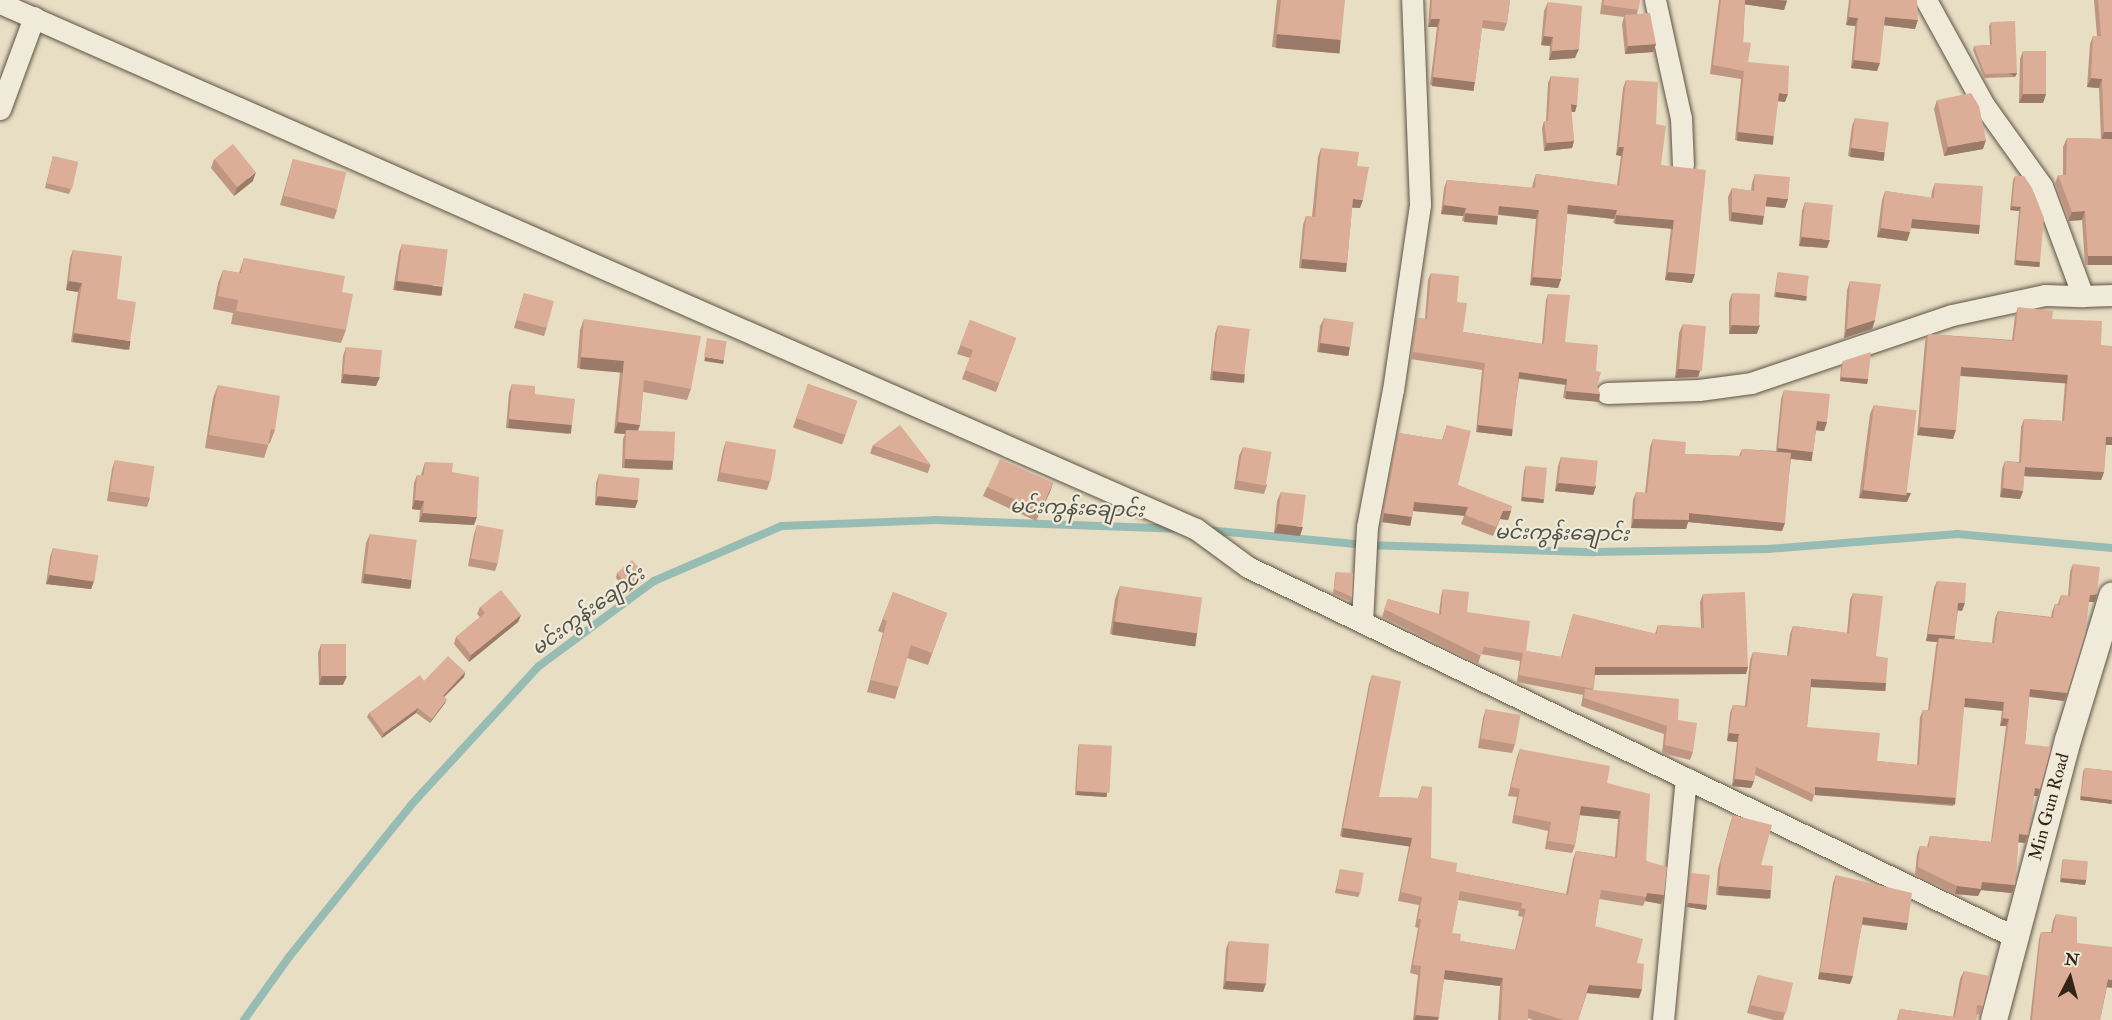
<!DOCTYPE html>
<meta charset="utf-8">
<style>
body{margin:0}
#map{position:relative;width:2112px;height:1020px;overflow:hidden;background:#e7dec4;font-family:"IM FELL Double Pica","Noto Sans Myanmar",serif}
div>[style]{position:absolute}
[style*='--x']{left:calc(var(--x)*1px);top:calc(var(--y)*1px);width:calc(var(--w)*1px);rotate:calc(var(--a)*1deg)}
.stream>*{height:8px;margin:-4px;padding:0 4px;transform-origin:4px;border-radius:4px;background:#97bcb4}
.roads{filter:drop-shadow(0 0 2px #5f5343) drop-shadow(0 0 2px #5f5343)}
.minor>*{height:21px;margin:-10.5px;padding:0 10.5px;transform-origin:10.5px;border-radius:10.5px;background:#efead9}
.tertiary>*{height:26px;margin:-13px;padding:0 13px;transform-origin:13px;border-radius:13px;background:#efead9}
.wall>*{inset:0;background:#be9682;transform-origin:0 0}
.shaded-wall>*{inset:0;background:#9b7a6a;transform-origin:0 0}
.building>*{inset:0;background:#ddae97;transform-origin:0 0}
span{translate:-50% -50%;white-space:nowrap;text-align:center;line-height:1.15;-webkit-text-stroke:4.5px #efead9;paint-order:stroke}
.street-label{font-size:18px;color:#322518}
.water-label{font-size:20px;color:#505247;font-style:italic}
.north{position:absolute;left:2040px;top:948px;width:60px;height:60px;-webkit-text-stroke:4px #efead9;paint-order:stroke;rotate:6deg;font-size:16px;font-weight:700;line-height:24px;text-align:center;color:#322518}
.north::after{content:'';display:block;margin:auto;width:21px;height:27px;background:#322518;clip-path:polygon(50% 0,100% 100%,50% 72%,0 100%)}
</style>
<div id="map">
<div class="stream">
<div style="--x:1207;--y:530;--w:160;--a:5.4"></div>
<div style="--x:1366;--y:545;--w:228;--a:1.8"></div>
<div style="--x:1594;--y:552;--w:174;--a:-1"></div>
<div style="--x:1768;--y:549;--w:190;--a:-4.5"></div>
<div style="--x:1957;--y:534;--w:156;--a:5.2"></div>
<div style="--x:244;--y:1020;--w:77;--a:-54.5"></div>
<div style="--x:289;--y:957;--w:195;--a:-51.2"></div>
<div style="--x:411;--y:805;--w:189;--a:-47.4"></div>
<div style="--x:539;--y:666;--w:143;--a:-36.5"></div>
<div style="--x:654;--y:581;--w:139;--a:-23.3"></div>
<div style="--x:782;--y:526;--w:153;--a:-2.2"></div>
<div style="--x:935;--y:520;--w:242;--a:2.1"></div>
</div>
<div class="roads">
<div class="minor">
<div style="--x:1655;--y:0;--w:121;--a:77.6"></div>
<div style="--x:1681;--y:118;--w:47;--a:87.6"></div>
<div style="--x:1926;--y:0;--w:120;--a:61.1"></div>
<div style="--x:1984;--y:105;--w:100;--a:54.4"></div>
<div style="--x:2042;--y:186;--w:117;--a:69.6"></div>
<div style="--x:2083;--y:296;--w:29;--a:-2"></div>
<div style="--x:0;--y:3;--w:1307;--a:23.74"></div>
<div style="--x:1196;--y:529;--w:64;--a:36.2"></div>
<div style="--x:1248;--y:567;--w:852;--a:25.75"></div>
<div style="--x:0;--y:109;--w:98;--a:-69.7"></div>
<div style="--x:1607;--y:393;--w:92;--a:-1.9"></div>
<div style="--x:1699;--y:390;--w:52;--a:-7.7"></div>
<div style="--x:1751;--y:383;--w:212;--a:-18.7"></div>
<div style="--x:1952;--y:315;--w:95;--a:-12.1"></div>
<div style="--x:2045;--y:295;--w:38;--a:2"></div>
<div style="--x:1362;--y:622;--w:95;--a:-87"></div>
<div style="--x:1367;--y:527;--w:139;--a:-79.3"></div>
<div style="--x:1393;--y:390;--w:188;--a:-81.7"></div>
<div style="--x:1420;--y:204;--w:204;--a:-92.2"></div>
<div style="--x:1663;--y:1020;--w:243;--a:-84.6"></div>
</div>
<div class="tertiary">
<div style="--x:1994;--y:1020;--w:290;--a:-75.2"></div>
<div style="--x:2068;--y:740;--w:151;--a:-73"></div>
</div>
</div>
<div class="wall">
<div style="clip-path:polygon(1277px 0,1345px 0,1336px 53px,1272px 47px)"></div>
<div style="clip-path:polygon(1430px 0,1510px 0,1507px 23px,1504px 31px,1482px 28px,1475px 82px,1473px 90px,1430px 85px,1437px 27px,1428px 27px)"></div>
<div style="clip-path:polygon(1602px 0,1640px 0,1637px 14px,1656px 44px,1653px 52px,1625px 54px,1622px 24px,1624px 17px,1600px 14px)"></div>
<div style="clip-path:polygon(1719px 0,1787px 0,1784px 10px,1745px 4px,1743px 42px,1748px 62px,1785px 102px,1778px 101px,1771px 144px,1735px 140px,1741px 79px,1710px 74px)"></div>
<div style="clip-path:polygon(1849px 0,1917px 0,1915px 29px,1884px 25px,1877px 71px,1851px 68px,1855px 26px,1846px 25px)"></div>
<div style="clip-path:polygon(2094px 0,2112px 0,2112px 265px,2085px 265px,2082px 220px,2068px 221px,2055px 184px,2058px 175px,2063px 175px,2063px 147px,2067px 138px,2101px 139px,2099px 88px,2087px 87px,2090px 44px,2093px 36px,2097px 36px)"></div>
<div style="clip-path:polygon(1548px 2px,1575px 58px,1549px 60px,1550px 46px,1541px 45px,1544px 11px)"></div>
<div style="clip-path:polygon(1991px 22px,2017px 73px,2015px 77px,1984px 78px,1973px 50px,1974px 46px,1990px 45px,1989px 26px)"></div>
<div style="clip-path:polygon(2023px 51px,2046px 94px,2043px 103px,2019px 103px,2020px 59px)"></div>
<div style="clip-path:polygon(1551px 76px,1575px 112px,1571px 112px,1574px 141px,1572px 148px,1544px 151px,1542px 128px,1544px 121px,1546px 121px,1548px 83px)"></div>
<div style="clip-path:polygon(1626px 80px,1656px 124px,1661px 165px,1692px 283px,1665px 280px,1671px 228px,1613px 223px,1614px 219px,1567px 214px,1561px 279px,1558px 288px,1530px 285px,1536px 219px,1498px 215px,1495px 224px,1462px 221px,1463px 216px,1441px 214px,1444px 188px,1447px 180px,1532px 188px,1533px 183px,1536px 174px,1617px 185px,1621px 156px,1616px 155px,1623px 88px)"></div>
<div style="clip-path:polygon(1937px 100px,1983px 149px,1944px 156px,1934px 109px)"></div>
<div style="clip-path:polygon(1855px 118px,1882px 160px,1848px 156px,1852px 126px)"></div>
<div style="clip-path:polygon(1321px 148px,1357px 166px,1360px 208px,1352px 208px,1347px 263px,1344px 272px,1299px 268px,1303px 225px,1306px 216px,1312px 217px,1318px 157px)"></div>
<div style="clip-path:polygon(53px 156px,71px 189px,69px 194px,45px 188px)"></div>
<div style="clip-path:polygon(214px 159px,253px 181px,234px 196px,211px 168px)"></div>
<div style="clip-path:polygon(293px 159px,337px 210px,334px 219px,280px 205px)"></div>
<div style="clip-path:polygon(1755px 174px,1785px 208px,1765px 206px,1764px 216px,1761px 225px,1729px 221px,1728px 197px,1732px 188px,1751px 191px,1752px 183px)"></div>
<div style="clip-path:polygon(2015px 176px,2040px 262px,2038px 267px,2014px 265px,2019px 211px,2010px 210px,2013px 180px)"></div>
<div style="clip-path:polygon(1935px 183px,1980px 225px,1977px 233px,1911px 228px,1907px 241px,1877px 237px,1882px 200px,1885px 191px,1931px 198px,1932px 191px)"></div>
<div style="clip-path:polygon(1805px 202px,1827px 248px,1799px 246px,1802px 211px)"></div>
<div style="clip-path:polygon(402px 244px,440px 296px,393px 290px,399px 253px)"></div>
<div style="clip-path:polygon(73px 250px,117px 299px,127px 350px,71px 342px,78px 292px,66px 290px,70px 258px)"></div>
<div style="clip-path:polygon(244px 258px,342px 292px,346px 330px,341px 343px,231px 324px,233px 313px,213px 309px,218px 283px,223px 270px,239px 273px)"></div>
<div style="clip-path:polygon(1778px 272px,1805px 301px,1774px 297px,1777px 277px)"></div>
<div style="clip-path:polygon(1431px 273px,1457px 302px,1463px 332px,1542px 344px,1546px 300px,1548px 294px,1565px 342px,1596px 371px,1597px 386px,1600px 394px,1597px 401px,1563px 398px,1565px 385px,1519px 379px,1511px 436px,1476px 432px,1482px 370px,1410px 359px,1415px 325px,1418px 318px,1425px 319px,1428px 280px)"></div>
<div style="clip-path:polygon(1850px 281px,1875px 320px,1872px 329px,1844px 338px,1847px 290px)"></div>
<div style="clip-path:polygon(524px 293px,547px 327px,544px 336px,514px 328px)"></div>
<div style="clip-path:polygon(1732px 293px,1757px 334px,1729px 334px,1729px 302px)"></div>
<div style="clip-path:polygon(2018px 307px,2052px 319px,2101px 345px,2106px 445px,2104px 472px,2101px 480px,2024px 476px,2023px 491px,2020px 499px,2000px 497px,2002px 469px,2005px 461px,2019px 462px,2021px 427px,2024px 419px,2062px 421px,2065px 383px,1960px 375px,1953px 439px,1917px 435px,1925px 342px,1928px 334px,2012px 340px,2015px 316px)"></div>
<div style="clip-path:polygon(1324px 318px,1350px 347px,1347px 356px,1317px 352px,1320px 326px)"></div>
<div style="clip-path:polygon(584px 319px,691px 389px,687px 400px,643px 392px,640px 425px,637px 431px,673px 461px,670px 470px,622px 468px,623px 439px,625px 434px,614px 433px,620px 372px,577px 368px,580px 330px)"></div>
<div style="clip-path:polygon(970px 320px,1016px 338px,996px 392px,962px 379px,970px 358px,957px 354px)"></div>
<div style="clip-path:polygon(1683px 324px,1701px 368px,1698px 377px,1675px 378px,1679px 333px)"></div>
<div style="clip-path:polygon(1218px 325px,1242px 383px,1210px 380px,1215px 334px)"></div>
<div style="clip-path:polygon(346px 347px,376px 386px,341px 383px,343px 356px)"></div>
<div style="clip-path:polygon(1843px 361px,1868px 379px,1867px 384px,1840px 381px,1841px 366px)"></div>
<div style="clip-path:polygon(512px 384px,535px 394px,572px 425px,569px 434px,506px 428px,509px 393px)"></div>
<div style="left:808px;top:384px;width:52px;height:46px;rotate:19deg"></div>
<div style="clip-path:polygon(218px 385px,275px 430px,270px 443px,269px 443px,264px 458px,205px 448px,213px 398px)"></div>
<div style="clip-path:polygon(1784px 390px,1827px 422px,1824px 431px,1816px 430px,1813px 452px,1810px 461px,1791px 459px,1782px 531px,1688px 522px,1686px 529px,1631px 528px,1633px 500px,1636px 492px,1645px 493px,1650px 447px,1653px 439px,1685px 454px,1739px 456px,1742px 449px,1776px 451px,1781px 399px)"></div>
<div style="clip-path:polygon(1874px 405px,1907px 502px,1859px 498px,1870px 414px)"></div>
<div style="clip-path:polygon(1447px 425px,1458px 485px,1511px 511px,1508px 520px,1500px 519px,1493px 536px,1461px 524px,1464px 516px,1413px 511px,1412px 517px,1409px 526px,1381px 522px,1396px 442px,1399px 433px,1442px 440px)"></div>
<div style="clip-path:polygon(726px 441px,770px 481px,767px 490px,717px 481px,723px 450px)"></div>
<div style="left:873px;top:445px;width:61px;height:9px;rotate:19deg"></div>
<div style="clip-path:polygon(1243px 447px,1267px 485px,1264px 494px,1234px 489px,1239px 456px)"></div>
<div style="clip-path:polygon(1561px 457px,1596px 486px,1593px 495px,1555px 491px,1558px 466px)"></div>
<div style="clip-path:polygon(115px 460px,150px 498px,147px 507px,107px 501px,112px 469px)"></div>
<div style="clip-path:polygon(425px 462px,452px 472px,474px 525px,419px 522px,420px 510px,412px 509px,414px 483px,417px 475px,421px 475px)"></div>
<div style="clip-path:polygon(1526px 466px,1542px 503px,1521px 501px,1524px 471px)"></div>
<div style="clip-path:polygon(599px 474px,638px 500px,635px 508px,595px 505px,596px 483px)"></div>
<div style="clip-path:polygon(1053px 483px,1036px 521px,983px 496px,987px 487px)"></div>
<div style="clip-path:polygon(1281px 492px,1300px 536px,1274px 533px,1277px 501px)"></div>
<div style="clip-path:polygon(477px 525px,498px 562px,495px 571px,468px 566px,474px 534px)"></div>
<div style="clip-path:polygon(370px 534px,409px 589px,361px 583px,366px 543px)"></div>
<div style="clip-path:polygon(53px 548px,94px 581px,91px 589px,46px 584px,50px 557px)"></div>
<div style="clip-path:polygon(2073px 564px,2095px 602px,2089px 602px,2067px 693px,2064px 701px,2029px 697px,2025px 744px,2040px 789px,2038px 796px,2034px 796px,2028px 835px,2025px 843px,2018px 842px,2015px 885px,2012px 893px,1981px 890px,1978px 896px,1955px 894px,1915px 875px,1917px 854px,1920px 846px,1927px 847px,1930px 836px,1991px 842px,2006px 726px,2000px 726px,2002px 710px,1964px 706px,1953px 806px,1814px 795px,1812px 802px,1755px 775px,1754px 781px,1751px 788px,1732px 786px,1737px 742px,1727px 741px,1730px 713px,1733px 705px,1745px 706px,1750px 660px,1753px 652px,1787px 656px,1790px 634px,1793px 626px,1847px 633px,1850px 600px,1853px 593px,1886px 683px,1883px 691px,1811px 687px,1807px 727px,1877px 761px,1917px 765px,1920px 717px,1923px 710px,1928px 710px,1936px 646px,1937px 642px,1926px 641px,1934px 588px,1937px 581px,1962px 611px,1958px 610px,1954px 639px,1992px 643px,1995px 618px,1998px 611px,2051px 617px,2052px 612px,2055px 604px,2058px 604px,2061px 595px,2068px 596px,2070px 572px)"></div>
<div style="clip-path:polygon(1336px 572px,1352px 597px,1350px 601px,1333px 594px,1335px 576px)"></div>
<div style="clip-path:polygon(617px 573px,645px 575px,643px 579px,629px 592px,616px 578px)"></div>
<div style="clip-path:polygon(1120px 586px,1197px 633px,1192px 646px,1110px 634px,1115px 599px)"></div>
<div style="clip-path:polygon(1443px 589px,1467px 612px,1526px 651px,1561px 657px,1573px 614px,1655px 634px,1658px 625px,1701px 628px,1700px 602px,1703px 594px,1746px 674px,1595px 675px,1593px 690px,1678px 720px,1693px 752px,1690px 760px,1662px 753px,1664px 734px,1581px 706px,1583px 695px,1517px 682px,1520px 661px,1481px 654px,1478px 664px,1382px 617px,1388px 599px,1439px 614px,1441px 597px)"></div>
<div style="clip-path:polygon(893px 592px,947px 613px,928px 665px,907px 658px,895px 699px,867px 692px,883px 633px,878px 631px)"></div>
<div style="clip-path:polygon(480px 607px,521px 615px,518px 622px,469px 662px,454px 644px,456px 637px,480px 617px,477px 614px)"></div>
<div style="clip-path:polygon(321px 644px,343px 685px,319px 685px,318px 653px)"></div>
<div style="clip-path:polygon(465px 672px,464px 677px,444px 697px,445px 703px,430px 723px,416px 713px,382px 738px,367px 717px,369px 713px,424px 681px)"></div>
<div style="clip-path:polygon(evenodd,1372px 675px,1379px 797px,1418px 798px,1422px 786px,1431px 858px,1456px 872px,1566px 894px,1573px 859px,1576px 851px,1615px 857px,1618px 819px,1580px 815px,1575px 845px,1572px 853px,1545px 849px,1548px 831px,1512px 823px,1517px 797px,1508px 796px,1517px 757px,1520px 749px,1607px 783px,1664px 895px,1661px 904px,1645px 901px,1643px 906px,1599px 899px,1595px 926px,1637px 963px,1639px 998px,1587px 993px,1578px 1020px,1533px 1020px,1528px 1018px,1528px 1020px,1498px 1020px,1500px 986px,1444px 979px,1438px 1020px,1413px 1020px,1418px 975px,1410px 973px,1418px 928px,1415px 927px,1419px 905px,1398px 901px,1409px 846px,1340px 836px,1369px 684px,1372px 675px,1458px 900px,1519px 911px,1518px 916px,1523px 917px,1515px 950px,1460px 941px,1452px 933px,1458px 900px)"></div>
<div style="clip-path:polygon(1486px 709px,1515px 744px,1512px 753px,1478px 748px,1483px 718px)"></div>
<div style="clip-path:polygon(1079px 744px,1107px 793px,1105px 797px,1075px 795px,1078px 748px)"></div>
<div style="clip-path:polygon(2085px 768px,2112px 771px,2112px 804px,2080px 800px,2083px 772px)"></div>
<div style="clip-path:polygon(1733px 815px,1761px 865px,1768px 899px,1716px 895px,1718px 869px,1730px 824px)"></div>
<div style="clip-path:polygon(2063px 859px,2086px 880px,2085px 885px,2060px 882px,2062px 863px)"></div>
<div style="clip-path:polygon(1340px 869px,1360px 893px,1358px 897px,1335px 893px)"></div>
<div style="clip-path:polygon(1691px 873px,1707px 905px,1706px 910px,1687px 907px,1689px 878px)"></div>
<div style="clip-path:polygon(1836px 875px,1908px 923px,1905px 930px,1862px 925px,1850px 984px,1818px 979px,1833px 883px)"></div>
<div style="clip-path:polygon(2056px 914px,2107px 987px,2100px 1020px,2030px 1020px,2039px 939px,2041px 932px,2051px 932px,2053px 921px)"></div>
<div style="clip-path:polygon(1229px 941px,1266px 983px,1263px 992px,1223px 989px,1226px 949px)"></div>
<div style="clip-path:polygon(1964px 971px,1983px 1006px,1980px 1015px,1977px 1014px,1976px 1020px,1897px 1020px,1900px 1009px,1953px 1017px,1960px 979px)"></div>
<div style="clip-path:polygon(1758px 975px,1785px 1013px,1783px 1020px,1774px 1020px,1747px 1013px,1755px 984px)"></div>
</div>
<div class="shaded-wall">
<div style="clip-path:polygon(1743px 0,1777px 0,1787px 1px,1784px 10px,1742px 4px)"></div>
<div style="clip-path:polygon(1849px 17px,1858px 18px,1855px 26px,1846px 25px)"></div>
<div style="clip-path:polygon(1885px 17px,1918px 20px,1915px 29px,1882px 25px)"></div>
<div style="clip-path:polygon(1431px 19px,1440px 19px,1437px 27px,1428px 27px)"></div>
<div style="left:1277px;top:34px;width:64px;height:14px;rotate:5deg"></div>
<div style="clip-path:polygon(1544px 36px,1553px 37px,1550px 46px,1541px 45px)"></div>
<div style="clip-path:polygon(1656px 44px,1653px 52px,1625px 54px,1628px 46px)"></div>
<div style="clip-path:polygon(1579px 49px,1575px 58px,1549px 60px,1552px 51px)"></div>
<div style="clip-path:polygon(1854px 60px,1880px 63px,1877px 71px,1851px 68px)"></div>
<div style="left:2017px;top:73px;width:4px;height:32px;rotate:117deg"></div>
<div style="left:1433px;top:77px;width:42px;height:9px;rotate:7deg"></div>
<div style="clip-path:polygon(2091px 78px,2102px 79px,2099px 88px,2087px 87px)"></div>
<div style="clip-path:polygon(1779px 93px,1788px 94px,1785px 102px,1776px 101px)"></div>
<div style="clip-path:polygon(2023px 94px,2046px 94px,2043px 103px,2019px 103px)"></div>
<div style="clip-path:polygon(1571px 104px,1577px 105px,1575px 112px,1568px 112px)"></div>
<div style="left:1738px;top:132px;width:36px;height:9px;rotate:6deg"></div>
<div style="clip-path:polygon(2104px 132px,2112px 132px,2112px 141px,2101px 141px)"></div>
<div style="clip-path:polygon(1986px 140px,1983px 149px,1944px 156px,1948px 147px)"></div>
<div style="clip-path:polygon(1574px 141px,1572px 148px,1544px 151px,1547px 143px)"></div>
<div style="clip-path:polygon(1619px 147px,1624px 147px,1621px 156px,1616px 155px)"></div>
<div style="left:1851px;top:148px;width:34px;height:9px;rotate:7deg"></div>
<div style="clip-path:polygon(256px 172px,253px 181px,234px 196px,237px 188px)"></div>
<div style="clip-path:polygon(1767px 197px,1788px 199px,1785px 208px,1763px 206px)"></div>
<div style="clip-path:polygon(1353px 199px,1363px 200px,1360px 208px,1350px 207px)"></div>
<div style="clip-path:polygon(1444px 205px,1466px 208px,1463px 216px,1441px 214px)"></div>
<div style="clip-path:polygon(1568px 205px,1617px 210px,1614px 219px,1565px 213px)"></div>
<div style="clip-path:polygon(1499px 206px,1539px 210px,1536px 219px,1496px 214px)"></div>
<div style="clip-path:polygon(2012px 206px,2021px 207px,2019px 211px,2010px 210px)"></div>
<div style="clip-path:polygon(2085px 211px,2082px 220px,2068px 221px,2072px 212px)"></div>
<div style="left:1732px;top:212px;width:32px;height:9px;rotate:7deg"></div>
<div style="left:1465px;top:213px;width:33px;height:9px;rotate:5deg"></div>
<div style="left:1616px;top:215px;width:58px;height:9px;rotate:5deg"></div>
<div style="left:1912px;top:219px;width:68px;height:9px;rotate:5deg"></div>
<div style="clip-path:polygon(1881px 228px,1910px 232px,1907px 241px,1877px 237px)"></div>
<div style="clip-path:polygon(1802px 237px,1830px 240px,1827px 248px,1799px 246px)"></div>
<div style="left:2088px;top:256px;width:24px;height:9px"></div>
<div style="left:1302px;top:259px;width:45px;height:9px;rotate:5deg"></div>
<div style="left:2016px;top:260px;width:24px;height:5px;rotate:5deg"></div>
<div style="clip-path:polygon(1668px 272px,1695px 274px,1692px 283px,1665px 280px)"></div>
<div style="clip-path:polygon(1533px 277px,1561px 279px,1558px 288px,1530px 285px)"></div>
<div style="clip-path:polygon(69px 281px,82px 283px,78px 292px,66px 290px)"></div>
<div style="left:396px;top:281px;width:47px;height:9px;rotate:7deg"></div>
<div style="left:1776px;top:292px;width:31px;height:5px;rotate:7deg"></div>
<div style="clip-path:polygon(1875px 320px,1872px 329px,1844px 338px,1847px 329px)"></div>
<div style="clip-path:polygon(1732px 325px,1760px 325px,1757px 334px,1729px 334px)"></div>
<div style="left:74px;top:333px;width:57px;height:9px;rotate:8deg"></div>
<div style="left:1320px;top:343px;width:30px;height:9px;rotate:8deg"></div>
<div style="left:581px;top:357px;width:43px;height:12px;rotate:5deg"></div>
<div style="left:705px;top:357px;width:19px;height:4px;rotate:9deg"></div>
<div style="left:1961px;top:367px;width:107px;height:9px;rotate:4deg"></div>
<div style="clip-path:polygon(1701px 368px,1698px 377px,1675px 378px,1678px 369px)"></div>
<div style="left:1213px;top:371px;width:32px;height:9px;rotate:5deg"></div>
<div style="left:1519px;top:372px;width:49px;height:6px;rotate:8deg"></div>
<div style="clip-path:polygon(344px 374px,380px 377px,376px 386px,341px 383px)"></div>
<div style="clip-path:polygon(1841px 377px,1868px 379px,1867px 384px,1840px 381px)"></div>
<div style="left:1566px;top:391px;width:34px;height:8px;rotate:5deg"></div>
<div style="left:509px;top:419px;width:63px;height:9px;rotate:5deg"></div>
<div style="clip-path:polygon(1817px 421px,1827px 422px,1824px 431px,1813px 430px)"></div>
<div style="clip-path:polygon(618px 422px,640px 425px,636px 436px,626px 430px,625px 434px,614px 433px)"></div>
<div style="left:1478px;top:425px;width:35px;height:7px;rotate:7deg"></div>
<div style="clip-path:polygon(1920px 427px,1956px 430px,1953px 439px,1917px 435px)"></div>
<div style="clip-path:polygon(2106px 437px,2112px 437px,2112px 445px,2103px 445px)"></div>
<div style="left:1778px;top:448px;width:35px;height:9px;rotate:7deg"></div>
<div style="left:625px;top:459px;width:48px;height:9px;rotate:2deg"></div>
<div style="clip-path:polygon(2025px 467px,2104px 472px,2101px 480px,2022px 476px)"></div>
<div style="clip-path:polygon(1053px 483px,1050px 492px,1036px 521px,1040px 512px)"></div>
<div style="clip-path:polygon(1558px 483px,1596px 486px,1593px 495px,1555px 491px)"></div>
<div style="clip-path:polygon(2003px 488px,2023px 491px,2020px 499px,2000px 497px)"></div>
<div style="clip-path:polygon(1863px 490px,1911px 493px,1907px 502px,1859px 498px)"></div>
<div style="clip-path:polygon(598px 496px,638px 500px,635px 508px,595px 505px)"></div>
<div style="left:1522px;top:497px;width:22px;height:4px;rotate:5deg"></div>
<div style="clip-path:polygon(415px 500px,424px 501px,420px 510px,412px 509px)"></div>
<div style="left:1414px;top:502px;width:54px;height:9px;rotate:5deg"></div>
<div style="clip-path:polygon(1503px 511px,1511px 511px,1508px 520px,1500px 519px,1493px 536px)"></div>
<div style="clip-path:polygon(423px 513px,477px 517px,474px 525px,419px 522px)"></div>
<div style="left:1384px;top:513px;width:28px;height:9px;rotate:8deg"></div>
<div style="clip-path:polygon(1689px 513px,1785px 523px,1782px 531px,1688px 522px,1686px 529px,1631px 528px,1634px 519px)"></div>
<div style="clip-path:polygon(1278px 524px,1303px 527px,1300px 536px,1274px 533px)"></div>
<div style="left:364px;top:574px;width:48px;height:9px;rotate:7deg"></div>
<div style="clip-path:polygon(50px 575px,94px 581px,91px 589px,46px 584px)"></div>
<div style="clip-path:polygon(645px 575px,643px 579px,629px 592px,630px 588px)"></div>
<div style="clip-path:polygon(2097px 594px,2095px 602px,2087px 602px,2090px 595px)"></div>
<div style="clip-path:polygon(1958px 603px,1965px 603px,1962px 611px,1956px 610px)"></div>
<div style="clip-path:polygon(521px 615px,518px 622px,469px 662px,471px 655px)"></div>
<div style="left:1114px;top:621px;width:84px;height:14px;rotate:8deg"></div>
<div style="clip-path:polygon(1928px 634px,1955px 636px,1953px 643px,1939px 638px,1937px 642px,1926px 641px)"></div>
<div style="clip-path:polygon(1595px 667px,1748px 667px,1746px 674px,1592px 675px)"></div>
<div style="clip-path:polygon(465px 672px,464px 677px,441px 700px,443px 696px)"></div>
<div style="clip-path:polygon(322px 676px,347px 676px,343px 685px,319px 685px)"></div>
<div style="left:1811px;top:679px;width:75px;height:8px;rotate:3deg"></div>
<div style="clip-path:polygon(2030px 689px,2067px 693px,2064px 701px,2027px 696px)"></div>
<div style="left:1965px;top:698px;width:39px;height:9px;rotate:6deg"></div>
<div style="clip-path:polygon(447px 699px,445px 703px,430px 723px,432px 719px)"></div>
<div style="clip-path:polygon(418px 708px,416px 713px,382px 738px,384px 733px)"></div>
<div style="clip-path:polygon(2003px 718px,2009px 719px,2006px 726px,2000px 726px)"></div>
<div style="clip-path:polygon(1729px 733px,1739px 734px,1737px 742px,1727px 741px)"></div>
<div style="clip-path:polygon(1735px 779px,1754px 781px,1751px 788px,1732px 786px)"></div>
<div style="left:1815px;top:787px;width:141px;height:8px;rotate:4deg"></div>
<div style="clip-path:polygon(2035px 788px,2040px 789px,2038px 796px,2032px 796px)"></div>
<div style="left:1077px;top:791px;width:30px;height:4px;rotate:4deg"></div>
<div style="left:2081px;top:796px;width:31px;height:4px;rotate:7deg"></div>
<div style="clip-path:polygon(1581px 806px,1621px 811px,1618px 819px,1578px 815px)"></div>
<div style="left:1343px;top:828px;width:70px;height:9px;rotate:8deg"></div>
<div style="clip-path:polygon(2019px 834px,2028px 835px,2025px 843px,2016px 842px)"></div>
<div style="clip-path:polygon(2062px 878px,2086px 880px,2085px 885px,2060px 882px)"></div>
<div style="clip-path:polygon(1982px 882px,2015px 885px,2012px 893px,1981px 890px,1978px 896px,1955px 894px,1957px 886px)"></div>
<div style="left:1719px;top:886px;width:52px;height:9px;rotate:4deg"></div>
<div style="clip-path:polygon(1647px 893px,1664px 895px,1661px 904px,1645px 901px)"></div>
<div style="clip-path:polygon(1688px 903px,1707px 905px,1706px 910px,1687px 907px)"></div>
<div style="left:1863px;top:917px;width:45px;height:7px;rotate:8deg"></div>
<div style="clip-path:polygon(1445px 970px,1503px 978px,1500px 986px,1442px 979px)"></div>
<div style="clip-path:polygon(1820px 972px,1853px 976px,1850px 984px,1818px 979px)"></div>
<div style="clip-path:polygon(2108px 979px,2112px 980px,2112px 988px,2105px 987px)"></div>
<div style="clip-path:polygon(1226px 981px,1266px 983px,1263px 992px,1223px 989px)"></div>
<div style="clip-path:polygon(1589px 985px,1642px 989px,1639px 998px,1586px 993px)"></div>
<div style="clip-path:polygon(1416px 1015px,1439px 1017px,1438px 1020px,1414px 1020px)"></div>
</div>
<div class="building">
<div style="clip-path:polygon(1281px 0,1345px 0,1341px 40px,1277px 34px)"></div>
<div style="clip-path:polygon(1432px 0,1510px 0,1507px 23px,1483px 20px,1475px 82px,1433px 77px,1440px 19px,1431px 19px)"></div>
<div style="clip-path:polygon(1604px 0,1640px 0,1638px 10px,1603px 5px)"></div>
<div style="clip-path:polygon(1721px 0,1745px 0,1743px 42px,1751px 43px,1748px 62px,1789px 66px,1788px 94px,1779px 93px,1774px 136px,1738px 132px,1744px 71px,1713px 65px)"></div>
<div style="clip-path:polygon(1851px 0,1917px 0,1918px 20px,1885px 17px,1880px 63px,1854px 60px,1858px 18px,1849px 17px)"></div>
<div style="clip-path:polygon(2098px 0,2112px 0,2112px 132px,2104px 132px,2102px 79px,2091px 78px,2093px 36px,2101px 36px)"></div>
<div style="clip-path:polygon(1548px 2px,1582px 6px,1579px 49px,1552px 51px,1553px 37px,1544px 36px)"></div>
<div style="clip-path:polygon(1650px 13px,1656px 44px,1628px 46px,1625px 15px)"></div>
<div style="clip-path:polygon(2015px 21px,2017px 73px,1985px 74px,1974px 46px,1992px 45px,1991px 22px)"></div>
<div style="left:2023px;top:51px;width:23px;height:43px"></div>
<div style="clip-path:polygon(1551px 76px,1579px 78px,1577px 105px,1571px 104px,1574px 141px,1547px 143px,1544px 121px,1548px 121px)"></div>
<div style="clip-path:polygon(1626px 80px,1658px 82px,1656px 124px,1666px 126px,1661px 165px,1706px 170px,1695px 274px,1668px 272px,1674px 220px,1616px 215px,1617px 210px,1568px 205px,1561px 279px,1533px 277px,1539px 210px,1499px 206px,1498px 216px,1465px 213px,1466px 208px,1444px 205px,1447px 180px,1535px 188px,1536px 174px,1619px 185px,1624px 147px,1619px 147px)"></div>
<div style="clip-path:polygon(1971px 93px,1979px 106px,1986px 140px,1948px 147px,1937px 100px)"></div>
<div style="left:1855px;top:118px;width:34px;height:30px;rotate:7deg"></div>
<div style="clip-path:polygon(2067px 138px,2112px 139px,2112px 256px,2088px 256px,2085px 211px,2072px 212px,2058px 175px,2066px 175px)"></div>
<div style="left:233px;top:144px;width:36px;height:24px;rotate:51deg"></div>
<div style="clip-path:polygon(1321px 148px,1359px 152px,1357px 166px,1369px 167px,1363px 200px,1353px 199px,1347px 263px,1302px 259px,1306px 216px,1315px 217px)"></div>
<div style="left:53px;top:156px;width:26px;height:28px;rotate:13deg"></div>
<div style="left:293px;top:159px;width:55px;height:38px;rotate:14deg"></div>
<div style="clip-path:polygon(1755px 174px,1790px 177px,1788px 199px,1767px 197px,1764px 216px,1732px 212px,1732px 188px,1754px 191px)"></div>
<div style="clip-path:polygon(2015px 176px,2024px 176px,2032px 188px,2044px 218px,2040px 262px,2016px 260px,2021px 207px,2012px 206px)"></div>
<div style="clip-path:polygon(1935px 183px,1983px 186px,1980px 225px,1912px 219px,1910px 232px,1881px 228px,1885px 191px,1934px 198px)"></div>
<div style="left:1805px;top:202px;width:28px;height:35px;rotate:6deg"></div>
<div style="left:402px;top:244px;width:46px;height:37px;rotate:7deg"></div>
<div style="clip-path:polygon(73px 250px,122px 256px,117px 299px,136px 302px,130px 341px,74px 333px,82px 283px,69px 281px)"></div>
<div style="clip-path:polygon(244px 258px,345px 276px,342px 292px,353px 294px,346px 330px,236px 311px,238px 300px,218px 296px,223px 270px,241px 273px)"></div>
<div style="left:1778px;top:272px;width:31px;height:20px;rotate:7deg"></div>
<div style="clip-path:polygon(1431px 273px,1459px 276px,1457px 302px,1467px 303px,1463px 332px,1544px 344px,1548px 294px,1570px 295px,1565px 342px,1598px 345px,1596px 371px,1601px 372px,1597px 386px,1600px 394px,1566px 391px,1567px 379px,1519px 372px,1513px 429px,1478px 425px,1485px 363px,1413px 352px,1418px 318px,1427px 319px)"></div>
<div style="clip-path:polygon(1850px 281px,1881px 284px,1875px 320px,1847px 329px)"></div>
<div style="left:524px;top:293px;width:31px;height:28px;rotate:15deg"></div>
<div style="left:1732px;top:293px;width:28px;height:32px;rotate:2deg"></div>
<div style="clip-path:polygon(2018px 307px,2053px 311px,2052px 319px,2102px 321px,2101px 345px,2112px 346px,2112px 437px,2106px 437px,2104px 472px,2025px 467px,2023px 491px,2003px 488px,2005px 461px,2021px 463px,2024px 419px,2064px 421px,2068px 375px,1961px 367px,1956px 430px,1920px 427px,1928px 334px,2014px 341px)"></div>
<div style="left:1324px;top:318px;width:30px;height:25px;rotate:8deg"></div>
<div style="clip-path:polygon(584px 319px,701px 336px,691px 389px,644px 380px,640px 425px,618px 422px,624px 361px,581px 357px)"></div>
<div style="clip-path:polygon(970px 320px,1016px 338px,999px 383px,965px 370px,973px 350px,960px 345px)"></div>
<div style="left:1683px;top:324px;width:23px;height:45px;rotate:5deg"></div>
<div style="left:1218px;top:325px;width:32px;height:46px;rotate:7deg"></div>
<div style="left:707px;top:338px;width:20px;height:19px;rotate:9deg"></div>
<div style="left:346px;top:347px;width:36px;height:27px;rotate:5deg"></div>
<div style="clip-path:polygon(1871px 352px,1868px 379px,1841px 377px,1843px 361px)"></div>
<div style="clip-path:polygon(512px 384px,535px 386px,535px 394px,575px 399px,572px 425px,509px 419px)"></div>
<div style="left:808px;top:384px;width:52px;height:36px;rotate:19deg"></div>
<div style="clip-path:polygon(218px 385px,280px 396px,275px 430px,271px 429px,268px 445px,209px 435px)"></div>
<div style="clip-path:polygon(1784px 390px,1830px 394px,1827px 422px,1817px 421px,1813px 452px,1778px 448px)"></div>
<div style="left:1874px;top:405px;width:43px;height:86px;rotate:7deg"></div>
<div style="clip-path:polygon(900px 425px,931px 465px,873px 445px)"></div>
<div style="clip-path:polygon(1447px 425px,1471px 431px,1458px 485px,1512px 506px,1511px 511px,1503px 511px,1496px 527px,1465px 515px,1468px 507px,1414px 502px,1412px 517px,1384px 513px,1399px 433px,1443px 440px)"></div>
<div style="left:626px;top:430px;width:49px;height:29px;rotate:2deg"></div>
<div style="clip-path:polygon(1653px 439px,1686px 442px,1685px 454px,1741px 456px,1742px 449px,1791px 453px,1785px 523px,1689px 513px,1689px 520px,1634px 519px,1636px 492px,1647px 493px)"></div>
<div style="left:726px;top:441px;width:51px;height:32px;rotate:10deg"></div>
<div style="left:1243px;top:447px;width:29px;height:34px;rotate:10deg"></div>
<div style="left:1561px;top:457px;width:37px;height:26px;rotate:6deg"></div>
<div style="left:1000px;top:459px;width:58px;height:31px;rotate:24deg"></div>
<div style="left:115px;top:460px;width:40px;height:32px;rotate:9deg"></div>
<div style="clip-path:polygon(425px 462px,453px 463px,452px 472px,479px 477px,477px 517px,423px 513px,424px 501px,415px 500px,417px 475px,424px 475px)"></div>
<div style="left:1526px;top:466px;width:21px;height:31px;rotate:5deg"></div>
<div style="left:599px;top:474px;width:41px;height:22px;rotate:6deg"></div>
<div style="left:1281px;top:492px;width:25px;height:32px;rotate:7deg"></div>
<div style="left:477px;top:525px;width:27px;height:34px;rotate:10deg"></div>
<div style="left:370px;top:534px;width:47px;height:40px;rotate:7deg"></div>
<div style="left:53px;top:548px;width:46px;height:27px;rotate:9deg"></div>
<div style="left:632px;top:560px;width:20px;height:20px;rotate:49deg"></div>
<div style="clip-path:polygon(2073px 564px,2100px 567px,2097px 594px,2090px 595px,2085px 634px,2067px 693px,2030px 689px,2025px 744px,2051px 747px,2040px 789px,2035px 788px,2028px 835px,2019px 834px,2015px 885px,1982px 882px,1981px 889px,1957px 886px,1918px 867px,1920px 846px,1929px 847px,1930px 836px,1992px 842px,2009px 719px,2003px 718px,2004px 702px,1965px 698px,1956px 798px,1815px 787px,1815px 795px,1756px 767px,1754px 781px,1735px 779px,1739px 734px,1729px 733px,1733px 705px,1747px 707px,1753px 652px,1789px 656px,1793px 626px,1849px 633px,1853px 593px,1883px 596px,1876px 656px,1888px 658px,1886px 683px,1811px 679px,1807px 727px,1880px 733px,1877px 761px,1919px 765px,1923px 710px,1930px 710px,1939px 638px,1994px 643px,1998px 611px,2053px 618px,2055px 604px,2060px 605px,2061px 595px,2070px 596px)"></div>
<div style="clip-path:polygon(1336px 572px,1353px 573px,1352px 597px,1334px 589px)"></div>
<div style="clip-path:polygon(1937px 581px,1966px 583px,1965px 603px,1958px 603px,1955px 636px,1928px 634px)"></div>
<div style="left:1120px;top:586px;width:83px;height:36px;rotate:8deg"></div>
<div style="clip-path:polygon(1443px 589px,1469px 592px,1467px 612px,1530px 621px,1526px 651px,1562px 657px,1573px 614px,1657px 634px,1658px 625px,1704px 628px,1703px 594px,1745px 592px,1748px 667px,1595px 667px,1594px 689px,1519px 675px,1523px 653px,1484px 647px,1481px 656px,1384px 609px,1388px 599px,1441px 615px)"></div>
<div style="clip-path:polygon(501px 590px,521px 615px,471px 655px,456px 637px,485px 613px,480px 607px)"></div>
<div style="clip-path:polygon(893px 592px,947px 613px,932px 653px,911px 645px,899px 687px,871px 680px,887px 621px,883px 619px)"></div>
<div style="left:321px;top:644px;width:25px;height:32px"></div>
<div style="clip-path:polygon(448px 656px,465px 672px,443px 696px,447px 699px,432px 719px,418px 708px,384px 733px,369px 713px,420px 675px,424px 681px)"></div>
<div style="clip-path:polygon(evenodd,1372px 675px,1401px 681px,1379px 797px,1419px 798px,1422px 786px,1432px 787px,1431px 858px,1457px 863px,1456px 872px,1568px 895px,1576px 851px,1617px 858px,1621px 811px,1581px 806px,1575px 845px,1548px 841px,1551px 822px,1515px 815px,1520px 789px,1511px 787px,1520px 749px,1610px 766px,1607px 783px,1650px 794px,1646px 861px,1667px 867px,1664px 895px,1647px 893px,1646px 897px,1601px 890px,1595px 926px,1643px 939px,1637px 963px,1644px 964px,1642px 989px,1589px 985px,1578px 1020px,1564px 1020px,1528px 1009px,1528px 1020px,1501px 1020px,1503px 978px,1445px 970px,1439px 1017px,1416px 1015px,1421px 966px,1413px 965px,1421px 919px,1418px 919px,1422px 897px,1401px 892px,1412px 838px,1343px 828px,1372px 675px,1460px 891px,1522px 903px,1521px 908px,1526px 909px,1516px 950px,1460px 941px,1461px 934px,1452px 933px,1460px 891px)"></div>
<div style="clip-path:polygon(1585px 689px,1679px 699px,1678px 720px,1697px 723px,1693px 752px,1665px 745px,1667px 726px,1584px 698px)"></div>
<div style="left:1486px;top:709px;width:35px;height:30px;rotate:10deg"></div>
<div style="left:1079px;top:744px;width:33px;height:47px;rotate:3deg"></div>
<div style="clip-path:polygon(2085px 768px,2112px 771px,2112px 800px,2081px 796px)"></div>
<div style="clip-path:polygon(1733px 815px,1772px 825px,1761px 865px,1773px 866px,1771px 890px,1719px 886px,1721px 860px)"></div>
<div style="left:2063px;top:859px;width:25px;height:19px;rotate:5deg"></div>
<div style="left:1340px;top:869px;width:24px;height:20px;rotate:9deg"></div>
<div style="left:1691px;top:873px;width:19px;height:30px;rotate:6deg"></div>
<div style="clip-path:polygon(1836px 875px,1912px 893px,1908px 923px,1863px 917px,1853px 976px,1820px 972px)"></div>
<div style="clip-path:polygon(2056px 914px,2077px 917px,2077px 943px,2112px 947px,2112px 980px,2108px 979px,2100px 1020px,2032px 1020px,2041px 932px,2053px 933px)"></div>
<div style="left:1229px;top:941px;width:40px;height:40px;rotate:4deg"></div>
<div style="clip-path:polygon(1964px 971px,1990px 976px,1983px 1006px,1977px 1005px,1976px 1020px,1898px 1020px,1900px 1009px,1955px 1017px)"></div>
<div style="left:1758px;top:975px;width:36px;height:31px;rotate:13deg"></div>
</div>
<div class="street-label">
<span style="left:2050px;top:807px;rotate:-75deg">Min Gun Road</span>
</div>
<div class="water-label">
<span style="left:1077px;top:508px;rotate:2deg">မင်းကွန်းချောင်း</span>
<span style="left:1562px;top:533px;rotate:1deg">မင်းကွန်းချောင်း</span>
<span style="left:588px;top:611px;rotate:-36deg">မင်းကွန်းချောင်း</span>
</div>
<div class="north">N</div>
</div>
